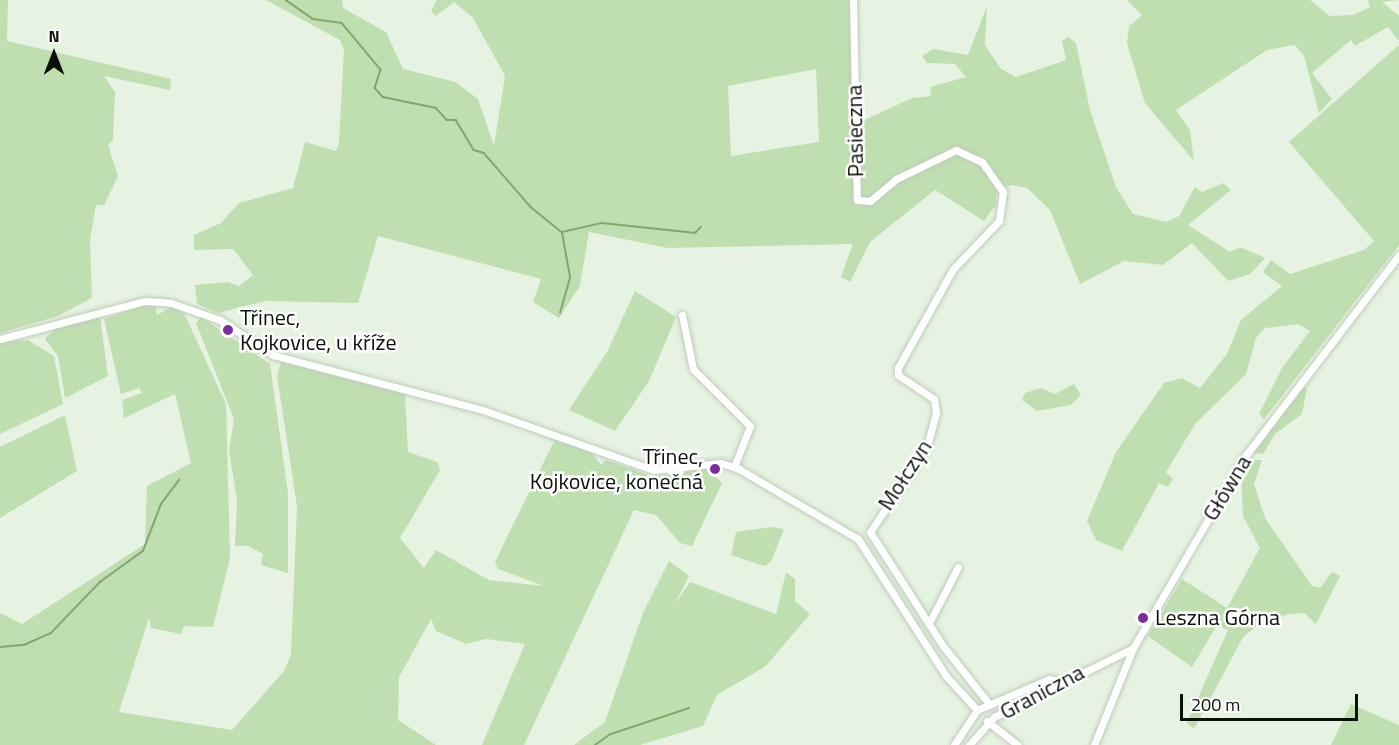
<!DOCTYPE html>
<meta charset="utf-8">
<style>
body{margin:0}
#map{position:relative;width:1399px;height:745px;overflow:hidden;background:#e7f3e2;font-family:"Titillium Web",sans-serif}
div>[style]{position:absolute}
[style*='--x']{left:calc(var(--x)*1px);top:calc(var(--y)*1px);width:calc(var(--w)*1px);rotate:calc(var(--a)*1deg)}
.green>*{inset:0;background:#bfdfb0}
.stream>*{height:1.5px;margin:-0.75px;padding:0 0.75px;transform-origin:0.75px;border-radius:0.75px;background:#81a76e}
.roads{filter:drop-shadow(0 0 2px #c0cbbb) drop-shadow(0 0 2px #c0cbbb)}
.minor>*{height:7px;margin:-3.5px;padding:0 3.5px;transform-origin:3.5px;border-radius:3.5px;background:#fff}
.dots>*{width:16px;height:16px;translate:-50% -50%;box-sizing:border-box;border:3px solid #fff;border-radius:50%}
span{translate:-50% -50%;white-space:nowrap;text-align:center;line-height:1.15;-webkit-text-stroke:5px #fff;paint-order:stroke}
.street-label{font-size:22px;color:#0c100b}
.poi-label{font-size:22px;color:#0c100b}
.left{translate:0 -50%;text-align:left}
.right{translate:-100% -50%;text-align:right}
.north{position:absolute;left:24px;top:24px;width:60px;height:60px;-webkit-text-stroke:4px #fff;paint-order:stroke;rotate:0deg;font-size:16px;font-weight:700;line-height:24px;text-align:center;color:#0c100b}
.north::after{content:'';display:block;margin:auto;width:21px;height:27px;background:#0c100b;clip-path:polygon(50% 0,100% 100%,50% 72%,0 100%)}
.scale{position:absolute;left:1180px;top:694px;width:178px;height:27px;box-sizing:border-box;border:3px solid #0c100b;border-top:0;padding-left:8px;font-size:18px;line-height:21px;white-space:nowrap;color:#0c100b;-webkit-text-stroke:4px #fff;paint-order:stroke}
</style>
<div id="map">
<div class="green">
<div style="clip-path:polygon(0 0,8px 0,7px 41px,171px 79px,170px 90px,104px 76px,115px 92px,113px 140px,108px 145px,118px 176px,104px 205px,96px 205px,90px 241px,92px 298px,58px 316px,0 333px)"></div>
<div style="clip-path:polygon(evenodd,266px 0,342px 0,343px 8px,386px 32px,403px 69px,455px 82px,478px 99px,494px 146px,505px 76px,473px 18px,454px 2px,436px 16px,431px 11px,437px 0,851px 0,858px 123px,912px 98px,931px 96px,930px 87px,966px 77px,955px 64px,927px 63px,922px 56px,933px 49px,968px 55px,987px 6px,985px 45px,1001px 69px,1016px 77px,1066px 60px,1062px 41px,1068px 37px,1076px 43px,1090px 110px,1116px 187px,1133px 214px,1166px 222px,1179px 216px,1195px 187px,1202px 192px,1223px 183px,1231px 190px,1188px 225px,1230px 252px,1240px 247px,1265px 258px,1250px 274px,1228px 281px,1192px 243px,1163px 265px,1124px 261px,1080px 284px,1050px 210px,1027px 188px,1012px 185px,997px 189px,996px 205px,984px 221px,935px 190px,870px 242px,850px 282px,841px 277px,853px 244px,668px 248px,589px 232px,580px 286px,559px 318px,533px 302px,541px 279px,378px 236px,358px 303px,265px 301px,218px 313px,197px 304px,195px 285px,228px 282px,239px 286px,253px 275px,233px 249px,194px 250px,194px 235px,221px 223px,239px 203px,293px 188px,305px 142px,336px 151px,339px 142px,344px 50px,340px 40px,266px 0,816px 69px,819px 142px,731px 156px,728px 86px,816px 69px)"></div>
<div style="clip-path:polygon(1127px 0,1310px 0,1330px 16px,1353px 15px,1370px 7px,1368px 0,1399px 0,1382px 2px,1399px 16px,1399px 41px,1388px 27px,1355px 46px,1351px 40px,1312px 73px,1332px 99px,1319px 113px,1304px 56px,1295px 45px,1267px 50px,1176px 110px,1190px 130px,1194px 161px,1145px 103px,1127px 43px,1129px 26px,1142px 15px)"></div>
<div style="clip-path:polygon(1399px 45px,1399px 245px,1264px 419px,1259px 414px,1282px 368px,1310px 331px,1298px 324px,1265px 328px,1256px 338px,1246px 374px,1195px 424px,1166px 472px,1173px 479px,1168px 487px,1159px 483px,1122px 551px,1096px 540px,1087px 521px,1116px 452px,1164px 383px,1182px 378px,1200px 388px,1227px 354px,1241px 320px,1282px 286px,1263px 272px,1271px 260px,1290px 274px,1364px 250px,1374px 241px,1289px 142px)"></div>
<div style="clip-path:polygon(635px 291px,676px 317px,649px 381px,615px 431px,569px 410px,607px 352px)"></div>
<div style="clip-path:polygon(144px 305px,155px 306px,157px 315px,171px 307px,184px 313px,226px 404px,230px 558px,213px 627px,184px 626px,181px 634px,151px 628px,149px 618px,119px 712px,232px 730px,284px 671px,291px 655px,297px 506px,277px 376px,281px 362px,405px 393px,408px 452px,437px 462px,440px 470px,400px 538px,424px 568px,436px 550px,489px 580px,544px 586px,498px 569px,495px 562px,555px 439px,591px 452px,601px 465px,606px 460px,654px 477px,706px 468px,722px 483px,692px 546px,680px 543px,656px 515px,634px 510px,524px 745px,482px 745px,525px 644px,486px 639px,466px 644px,436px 631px,431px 619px,399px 677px,398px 720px,436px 745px,0 745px,0 613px,22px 624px,145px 544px,147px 486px,191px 463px,175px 394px,124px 418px,122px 400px,142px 393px,139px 388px,121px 394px,104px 319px)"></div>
<div style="clip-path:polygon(100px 317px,108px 376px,65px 398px,58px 356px,45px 339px,56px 327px)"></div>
<div style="clip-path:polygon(201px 317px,270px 364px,288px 493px,288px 573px,261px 565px,263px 554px,248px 546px,235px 546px,237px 501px,229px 450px,234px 419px,196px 323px)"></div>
<div style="clip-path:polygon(28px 340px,54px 356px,63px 404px,0 434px,0 342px)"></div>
<div style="clip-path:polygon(1074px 384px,1081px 395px,1071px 405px,1037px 411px,1022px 400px,1025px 393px,1041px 388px,1055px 394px)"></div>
<div style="clip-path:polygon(1302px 386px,1307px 389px,1302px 414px,1275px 434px,1263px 454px,1254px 453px)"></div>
<div style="clip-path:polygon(65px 415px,77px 471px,0 518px,0 447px)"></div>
<div style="clip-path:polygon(1250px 460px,1262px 460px,1254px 484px,1265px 518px,1312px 586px,1320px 588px,1332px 572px,1340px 576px,1316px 624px,1304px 613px,1289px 614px,1261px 623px,1243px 637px,1194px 729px,1187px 723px,1228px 630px,1217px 625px,1192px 667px,1148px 636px,1182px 579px,1227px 608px,1260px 548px,1243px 516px,1241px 476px)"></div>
<div style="clip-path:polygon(771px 527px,784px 529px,771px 562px,764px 566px,731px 555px,736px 532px)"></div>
<div style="clip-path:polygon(669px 561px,689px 576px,675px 604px,690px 582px,776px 614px,786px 572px,795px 579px,795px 601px,810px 614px,766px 666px,717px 695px,703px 726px,640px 745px,574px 745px,605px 722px,643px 613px)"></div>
<div style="clip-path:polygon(1351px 704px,1399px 725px,1399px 745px,1331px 745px)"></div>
</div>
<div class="stream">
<div style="--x:286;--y:0;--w:33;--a:35"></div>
<div style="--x:313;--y:19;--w:29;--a:8"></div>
<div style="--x:342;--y:23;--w:61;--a:50.3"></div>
<div style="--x:381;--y:70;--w:19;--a:108"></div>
<div style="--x:375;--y:88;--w:12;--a:48"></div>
<div style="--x:383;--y:97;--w:54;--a:11.7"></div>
<div style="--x:436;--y:108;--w:16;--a:47"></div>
<div style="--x:447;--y:120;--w:9;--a:0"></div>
<div style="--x:456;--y:120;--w:35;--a:59"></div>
<div style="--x:474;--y:150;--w:10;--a:17"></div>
<div style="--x:484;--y:153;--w:72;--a:49"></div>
<div style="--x:531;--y:207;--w:40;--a:39"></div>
<div style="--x:562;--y:232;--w:41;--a:-12.7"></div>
<div style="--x:602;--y:223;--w:94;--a:6.1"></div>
<div style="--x:695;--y:233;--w:8;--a:-45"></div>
<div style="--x:560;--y:313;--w:37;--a:-74"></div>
<div style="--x:570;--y:277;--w:45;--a:-100.3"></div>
<div style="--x:0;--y:647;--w:24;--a:-5"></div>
<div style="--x:24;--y:645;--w:30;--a:-24"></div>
<div style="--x:51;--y:633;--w:71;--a:-46.1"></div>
<div style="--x:100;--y:582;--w:53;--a:-35.8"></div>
<div style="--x:143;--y:551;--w:50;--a:-69"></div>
<div style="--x:161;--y:504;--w:30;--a:-53"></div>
<div style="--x:595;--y:745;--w:19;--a:-35"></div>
<div style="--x:611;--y:734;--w:82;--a:-18.4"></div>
</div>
<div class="roads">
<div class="minor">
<div style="--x:853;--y:0;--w:200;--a:88.9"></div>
<div style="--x:857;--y:200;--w:13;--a:4"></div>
<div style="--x:870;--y:201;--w:34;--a:-40"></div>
<div style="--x:896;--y:179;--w:67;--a:-25.8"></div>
<div style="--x:956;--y:150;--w:29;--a:25"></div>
<div style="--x:982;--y:162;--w:37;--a:55"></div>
<div style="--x:1003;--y:192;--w:29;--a:98"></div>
<div style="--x:999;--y:221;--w:66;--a:133.8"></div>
<div style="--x:953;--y:269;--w:113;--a:119.1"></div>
<div style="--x:898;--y:368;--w:7;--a:90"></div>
<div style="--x:898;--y:375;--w:43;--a:33.7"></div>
<div style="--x:934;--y:399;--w:14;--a:82"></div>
<div style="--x:936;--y:413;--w:34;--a:105"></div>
<div style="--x:927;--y:446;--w:103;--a:123.5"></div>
<div style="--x:870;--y:532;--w:135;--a:57.4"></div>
<div style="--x:943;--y:646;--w:75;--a:51.5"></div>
<div style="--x:682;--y:315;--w:55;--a:78.5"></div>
<div style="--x:693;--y:369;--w:81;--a:45"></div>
<div style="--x:750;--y:426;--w:44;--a:111.3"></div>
<div style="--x:0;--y:339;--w:150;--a:-14.7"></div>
<div style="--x:145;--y:301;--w:26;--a:4"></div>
<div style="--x:171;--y:303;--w:52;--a:19.1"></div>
<div style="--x:220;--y:320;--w:64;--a:33.4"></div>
<div style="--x:273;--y:355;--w:217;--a:14.7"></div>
<div style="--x:483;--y:410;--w:180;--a:19.4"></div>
<div style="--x:653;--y:470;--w:68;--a:-5.9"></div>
<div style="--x:721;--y:463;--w:19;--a:18"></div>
<div style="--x:739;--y:469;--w:138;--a:30.5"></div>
<div style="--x:858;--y:539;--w:163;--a:57.3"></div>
<div style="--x:946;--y:676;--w:46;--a:47.6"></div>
<div style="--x:929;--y:623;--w:63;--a:-62.6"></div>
<div style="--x:987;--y:721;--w:39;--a:38"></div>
<div style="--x:954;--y:745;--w:42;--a:-56.7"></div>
<div style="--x:977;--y:710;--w:78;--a:-23.3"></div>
<div style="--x:1049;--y:679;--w:12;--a:14"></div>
<div style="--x:969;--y:745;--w:38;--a:-48"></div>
<div style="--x:994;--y:717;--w:155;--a:-26.4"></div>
<div style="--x:1094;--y:745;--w:105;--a:-68.1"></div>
<div style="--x:1133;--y:648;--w:224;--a:-59.7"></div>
<div style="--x:1246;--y:455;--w:252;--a:-52.6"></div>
</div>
</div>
<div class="dots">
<div style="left:228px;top:330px;background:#7e2c9c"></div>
<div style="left:715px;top:469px;background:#7e2c9c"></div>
<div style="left:1143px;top:618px;background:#7e2c9c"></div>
</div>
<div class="street-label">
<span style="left:855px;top:131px;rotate:-91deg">Pasieczna</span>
<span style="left:905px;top:475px;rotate:-57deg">Mołczyn</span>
<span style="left:1227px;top:488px;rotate:-59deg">Główna</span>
<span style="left:1042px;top:692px;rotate:-28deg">Graniczna</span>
</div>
<div class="poi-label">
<span class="left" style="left:240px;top:330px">Třinec,<br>Kojkovice, u kříže</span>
<span class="right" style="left:703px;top:469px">Třinec,<br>Kojkovice, konečná</span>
<span class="left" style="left:1155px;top:618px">Leszna Górna</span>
</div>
<div class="north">N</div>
<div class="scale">200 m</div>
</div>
